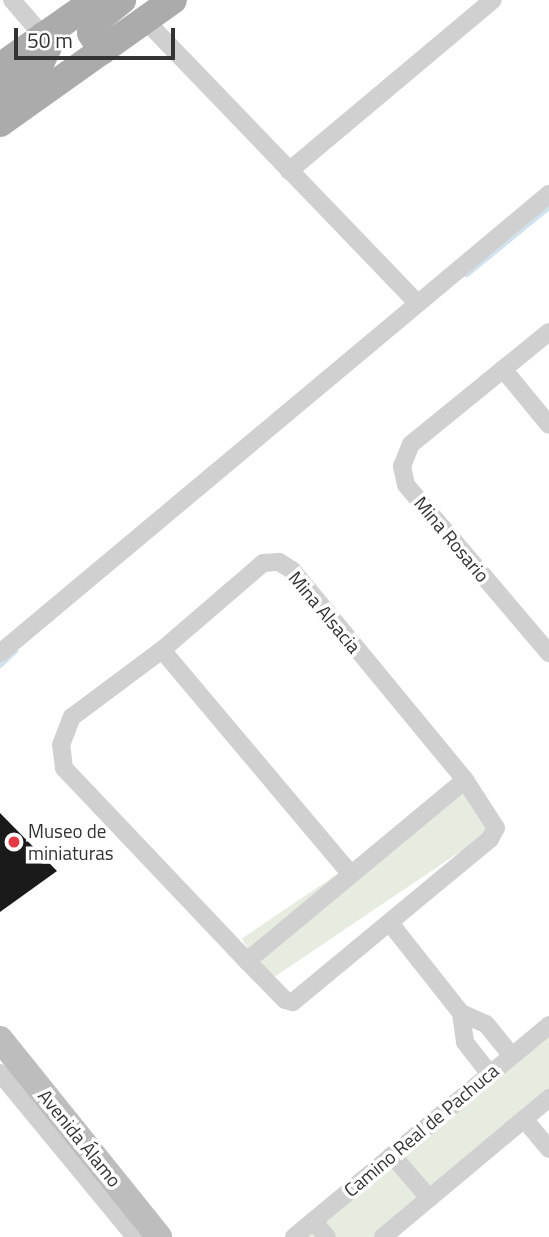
<!DOCTYPE html>
<meta charset="utf-8">
<style>
body{margin:0}
#map{position:relative;width:549px;height:1237px;overflow:hidden;background:#fff;font-family:"Titillium Web",sans-serif}
div>[style]{position:absolute}
[style*='--x']{left:calc(var(--x)*1px);top:calc(var(--y)*1px);width:calc(var(--w)*1px);rotate:calc(var(--a)*1deg)}
.green>*{inset:0;background:#e6ecdf;transform-origin:0 0}
.stream>*{height:6px;margin:-3px;padding:0 3px;transform-origin:3px;border-radius:3px;background:#cfe2ee}
.building>*{inset:0;background:#1a1a1a}
.street>*{height:18px;margin:-9px;padding:0 9px;transform-origin:9px;border-radius:9px;background:#d0d0d0}
.secondary>*{height:26px;margin:-13px;padding:0 13px;transform-origin:13px;border-radius:13px;background:#bdbdbd}
.primary>*{height:28px;margin:-14px;padding:0 14px;transform-origin:14px;border-radius:14px;background:#ababab}
.dots>*{width:19px;height:19px;translate:-50% -50%;box-sizing:border-box;border:4px solid #fff;border-radius:50%}
span{translate:-50% -50%;white-space:nowrap;text-align:center;line-height:1.15;-webkit-text-stroke:7px #fff;paint-order:stroke}
.street-label{font-size:19px;color:#333}
.poi-label{font-size:19px;color:#333}
.left{translate:0 -50%;text-align:left}
.scale{position:absolute;left:14px;top:28px;width:161px;height:32px;box-sizing:border-box;border:4px solid #333;border-top:0;padding-left:9px;font-size:21px;line-height:24px;white-space:nowrap;color:#333;-webkit-text-stroke:5px #fff;paint-order:stroke}
</style>
<div id="map">
<div class="green">
<div style="left:462px;top:790px;width:50px;height:266px;rotate:56deg"></div>
<div style="clip-path:polygon(549px 1025px,549px 1098px,383px 1237px,294px 1237px)"></div>
</div>
<div class="stream">
<div style="--x:467;--y:274;--w:106;--a:-39.3"></div>
<div style="--x:0;--y:665;--w:21;--a:-43"></div>
</div>
<div class="building">
<div style="clip-path:polygon(0 813px,57px 871px,0 912px)"></div>
</div>
<div class="street">
<div style="--x:12;--y:0;--w:48;--a:49.3"></div>
<div style="--x:145;--y:20;--w:391;--a:46.1"></div>
<div style="--x:289;--y:171;--w:266;--a:-40"></div>
<div style="--x:549;--y:332;--w:178;--a:140.9"></div>
<div style="--x:411;--y:444;--w:24;--a:112"></div>
<div style="--x:402;--y:466;--w:19;--a:78"></div>
<div style="--x:406;--y:485;--w:221;--a:49.6"></div>
<div style="--x:503;--y:369;--w:72;--a:50.6"></div>
<div style="--x:279;--y:562;--w:15;--a:32"></div>
<div style="--x:292;--y:570;--w:272;--a:50.5"></div>
<div style="--x:465;--y:780;--w:57;--a:57.1"></div>
<div style="--x:496;--y:828;--w:13;--a:119"></div>
<div style="--x:490;--y:839;--w:256;--a:140.4"></div>
<div style="--x:293;--y:1002;--w:8;--a:-166"></div>
<div style="--x:285;--y:1000;--w:54;--a:-134.3"></div>
<div style="--x:247;--y:961;--w:266;--a:-133.5"></div>
<div style="--x:64;--y:768;--w:23;--a:-97"></div>
<div style="--x:61;--y:745;--w:30;--a:-69"></div>
<div style="--x:72;--y:717;--w:112;--a:-36.7"></div>
<div style="--x:162;--y:650;--w:133;--a:-40.7"></div>
<div style="--x:263;--y:563;--w:16;--a:-4"></div>
<div style="--x:162;--y:650;--w:292;--a:49.9"></div>
<div style="--x:0;--y:653;--w:716;--a:-39.9"></div>
<div style="--x:390;--y:923;--w:115;--a:51.7"></div>
<div style="--x:247;--y:961;--w:283;--a:-39.7"></div>
<div style="--x:0;--y:1073;--w:212;--a:50.5"></div>
<div style="--x:489;--y:1073;--w:39;--a:-128"></div>
<div style="--x:465;--y:1042;--w:29;--a:-98"></div>
<div style="--x:461;--y:1013;--w:27;--a:24"></div>
<div style="--x:486;--y:1024;--w:40;--a:51"></div>
<div style="--x:524;--y:1119;--w:39;--a:50"></div>
<div style="--x:392;--y:1155;--w:57;--a:49.3"></div>
<div style="--x:313;--y:1221;--w:21;--a:49"></div>
<div style="--x:294;--y:1237;--w:332;--a:-39.7"></div>
<div style="--x:383;--y:1237;--w:217;--a:-39.9"></div>
</div>
<div class="secondary">
<div style="--x:0;--y:1039;--w:254;--a:51.2"></div>
</div>
<div class="primary">
<div style="--x:102;--y:51;--w:21;--a:-121"></div>
<div style="--x:91;--y:33;--w:12;--a:-70"></div>
<div style="--x:95;--y:22;--w:35;--a:-39"></div>
<div style="--x:0;--y:67;--w:116;--a:-35.2"></div>
<div style="--x:0;--y:95;--w:47;--a:-35.4"></div>
<div style="--x:38;--y:68;--w:23;--a:-65"></div>
<div style="--x:48;--y:47;--w:12;--a:-114"></div>
<div style="--x:0;--y:123;--w:212;--a:-35.4"></div>
</div>
<div class="dots">
<div style="left:14px;top:842px;background:#e63946"></div>
</div>
<div class="street-label">
<span style="left:452px;top:539px;rotate:50deg">Mina Rosario</span>
<span style="left:325px;top:612px;rotate:50deg">Mina Alsacia</span>
<span style="left:421px;top:1130px;rotate:-40deg">Camino Real de Pachuca</span>
<span style="left:80px;top:1138px;rotate:51deg">Avenida Álamo</span>
</div>
<div class="poi-label">
<span class="left" style="left:28px;top:842px">Museo de<br>miniaturas</span>
</div>
<div class="scale">50 m</div>
</div>
